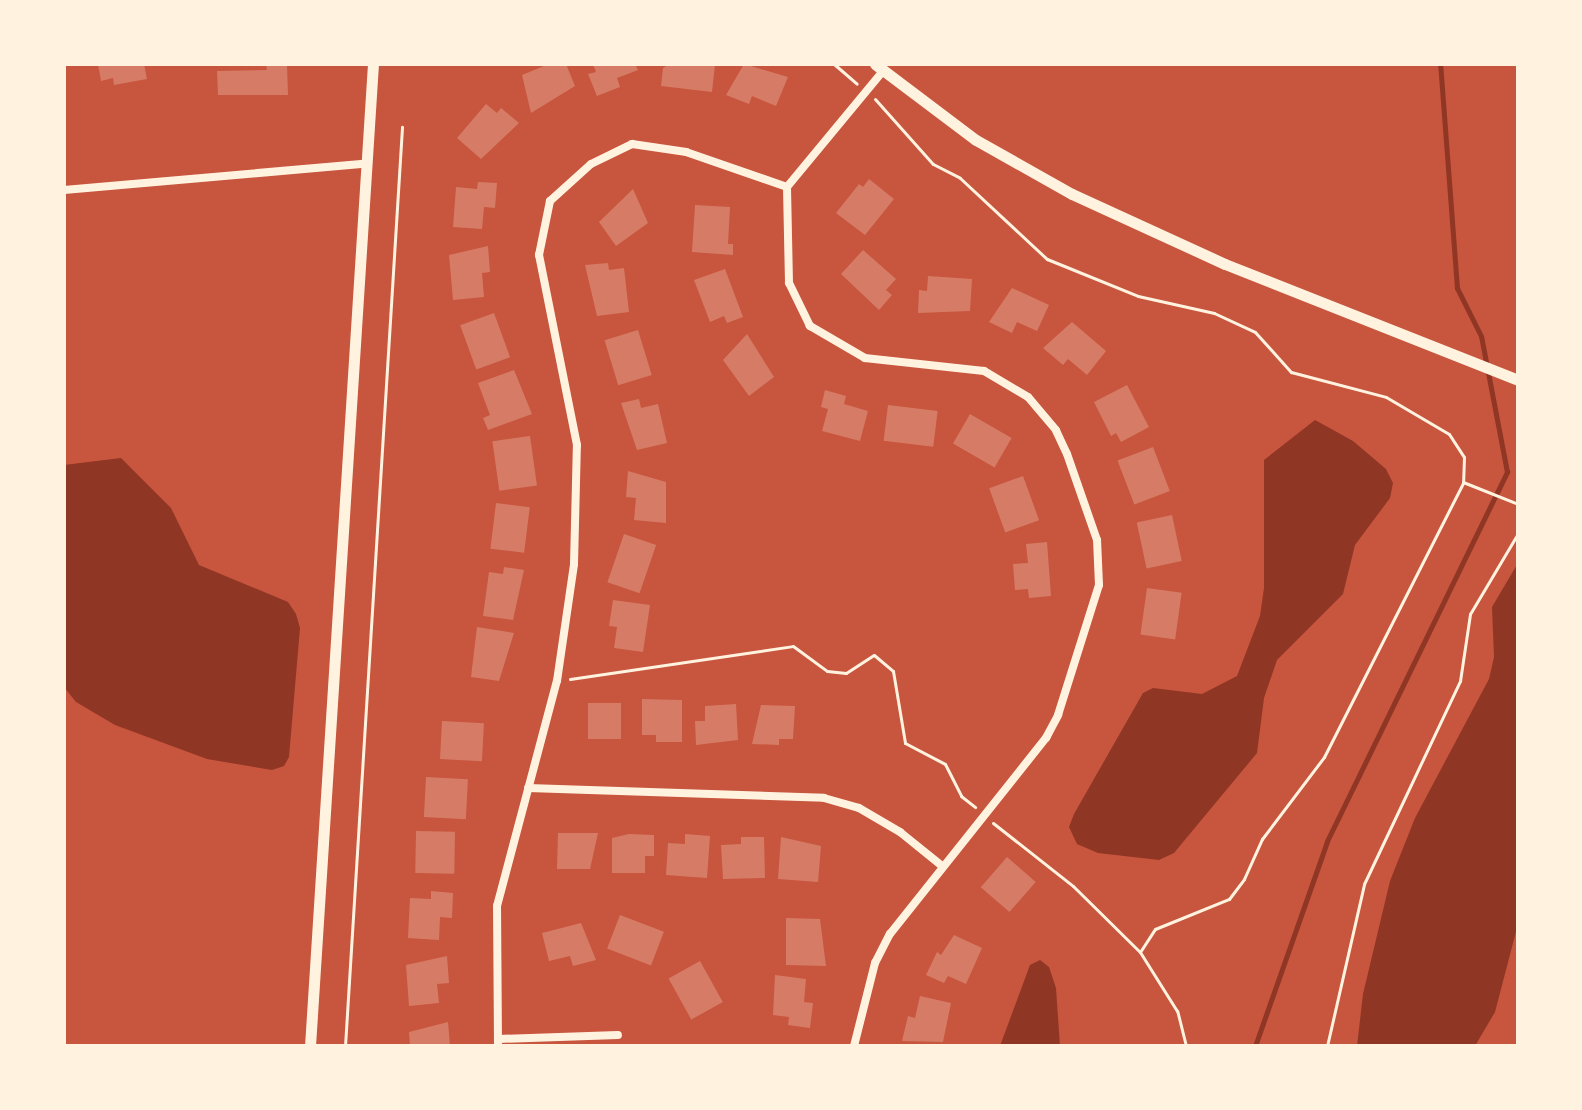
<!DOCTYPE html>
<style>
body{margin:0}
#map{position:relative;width:1582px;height:1110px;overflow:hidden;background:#c8553d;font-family:Roboto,sans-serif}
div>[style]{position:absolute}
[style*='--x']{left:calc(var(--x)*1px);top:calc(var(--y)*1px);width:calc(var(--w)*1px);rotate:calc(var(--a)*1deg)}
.water>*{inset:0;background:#8f3625}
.stream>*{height:5px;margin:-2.5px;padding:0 2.5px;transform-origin:2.5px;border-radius:2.5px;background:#8f3625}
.building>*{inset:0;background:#d67c66;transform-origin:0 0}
.path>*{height:3px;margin:-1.5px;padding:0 1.5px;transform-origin:1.5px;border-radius:1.5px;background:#fff3e0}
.minor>*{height:8px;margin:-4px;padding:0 4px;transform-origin:4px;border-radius:4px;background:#fff3e0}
.secondary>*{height:11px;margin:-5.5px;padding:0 5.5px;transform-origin:5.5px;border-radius:5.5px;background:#fff3e0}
span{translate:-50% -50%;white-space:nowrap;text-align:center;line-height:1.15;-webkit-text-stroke:7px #fff3e0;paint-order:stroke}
.frame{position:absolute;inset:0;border:66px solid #fff3e0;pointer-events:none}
</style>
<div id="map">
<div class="water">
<div style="clip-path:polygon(1315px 420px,1353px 441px,1386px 469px,1393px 483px,1390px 498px,1355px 545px,1343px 594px,1277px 660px,1264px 698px,1257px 753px,1174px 853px,1159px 860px,1098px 853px,1077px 844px,1069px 827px,1074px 814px,1143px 693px,1153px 688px,1202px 694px,1237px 676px,1260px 616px,1264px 588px,1264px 460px)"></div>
<div style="clip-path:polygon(121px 458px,171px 508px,199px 565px,288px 602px,296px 614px,300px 628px,289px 757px,284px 766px,272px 770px,207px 759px,115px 725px,76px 702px,64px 687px,64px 465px)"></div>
<div style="clip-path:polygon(1518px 563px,1518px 924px,1495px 1012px,1475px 1046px,1357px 1046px,1363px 994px,1390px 881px,1415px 818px,1489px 679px,1494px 657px,1492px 607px)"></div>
<div style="clip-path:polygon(1040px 960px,1049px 967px,1056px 988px,1060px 1046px,1000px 1046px,1030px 965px)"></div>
</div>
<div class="stream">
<div style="--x:1255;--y:1046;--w:217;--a:-70.6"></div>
<div style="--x:1327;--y:841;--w:411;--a:-64"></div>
<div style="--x:1507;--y:472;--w:138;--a:-100.8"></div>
<div style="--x:1481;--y:336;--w:54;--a:-116.6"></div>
<div style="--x:1457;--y:288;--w:225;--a:-94.3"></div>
</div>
<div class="building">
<div style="clip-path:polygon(98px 64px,144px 64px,147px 79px,114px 85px,113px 78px,101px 81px)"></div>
<div style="clip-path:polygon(266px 64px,287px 64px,288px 95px,218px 95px,217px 71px,267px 70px)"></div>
<div style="clip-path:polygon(549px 64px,566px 64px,575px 86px,531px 113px,522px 75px)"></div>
<div style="clip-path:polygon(593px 64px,635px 64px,638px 70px,617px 78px,620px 87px,597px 96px,588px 74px,596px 72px)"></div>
<div style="clip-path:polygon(670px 64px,715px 64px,712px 92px,661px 86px,663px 68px)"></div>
<div style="clip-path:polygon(744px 64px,788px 77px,776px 106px,752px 96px,749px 104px,726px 95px)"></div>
<div style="clip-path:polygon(486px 104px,497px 113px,501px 108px,519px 123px,481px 159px,457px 138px)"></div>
<div style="clip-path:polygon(869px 179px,894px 199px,865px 235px,836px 213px,859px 184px,863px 187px)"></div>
<div style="clip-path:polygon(478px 182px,497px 183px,495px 208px,484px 207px,482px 229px,453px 227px,456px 187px,477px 189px)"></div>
<div style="clip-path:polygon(633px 189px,648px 223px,616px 246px,599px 222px)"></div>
<div style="clip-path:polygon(695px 205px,730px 207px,728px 244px,733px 244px,733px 255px,692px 252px)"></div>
<div style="clip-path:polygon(488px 246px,490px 272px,482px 273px,484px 297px,453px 300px,449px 255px)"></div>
<div style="clip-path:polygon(863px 250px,896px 279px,886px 290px,892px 295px,879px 310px,841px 274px)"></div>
<div style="clip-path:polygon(608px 263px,609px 270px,624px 268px,629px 312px,597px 316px,585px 265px)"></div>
<div style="clip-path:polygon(725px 269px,743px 317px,727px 323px,724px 316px,710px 322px,694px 280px)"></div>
<div style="clip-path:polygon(928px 276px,972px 279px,970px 311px,918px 313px,919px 290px,927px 291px)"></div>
<div style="clip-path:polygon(1012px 288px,1049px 305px,1037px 331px,1017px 322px,1012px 333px,989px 322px)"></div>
<div style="left:494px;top:313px;width:47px;height:36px;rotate:70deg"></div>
<div style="clip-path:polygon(1072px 322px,1106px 351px,1087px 375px,1068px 359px,1063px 365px,1043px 348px)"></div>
<div style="left:638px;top:330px;width:47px;height:35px;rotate:73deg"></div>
<div style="clip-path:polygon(747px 334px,774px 377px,749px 396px,723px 360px)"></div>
<div style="clip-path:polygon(514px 370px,532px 414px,488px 430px,483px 418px,490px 415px,478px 383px)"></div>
<div style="clip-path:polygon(1127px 385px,1149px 427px,1121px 442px,1116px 433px,1111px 436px,1094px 402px)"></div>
<div style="clip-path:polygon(825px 390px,846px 396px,844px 404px,868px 411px,860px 441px,822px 431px,828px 409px,821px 407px)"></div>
<div style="clip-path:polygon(639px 399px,641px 408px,658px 404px,667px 443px,637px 450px,621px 403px)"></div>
<div style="left:888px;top:405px;width:50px;height:36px;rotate:7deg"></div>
<div style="left:970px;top:414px;width:48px;height:34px;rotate:30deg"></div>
<div style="left:530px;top:436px;width:50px;height:38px;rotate:82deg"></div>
<div style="left:1153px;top:447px;width:47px;height:38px;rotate:69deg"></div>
<div style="clip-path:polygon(628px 471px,666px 482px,666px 523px,634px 520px,636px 498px,626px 497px)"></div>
<div style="left:1023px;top:476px;width:47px;height:36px;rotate:70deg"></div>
<div style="left:496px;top:503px;width:34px;height:46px;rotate:7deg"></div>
<div style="left:1172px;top:515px;width:47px;height:36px;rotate:78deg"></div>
<div style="left:624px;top:534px;width:34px;height:51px;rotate:19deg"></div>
<div style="clip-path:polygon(1047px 542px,1051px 596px,1029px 598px,1028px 589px,1015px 590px,1013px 564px,1028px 563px,1026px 544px)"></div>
<div style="clip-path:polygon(504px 567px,524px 570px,513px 620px,483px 616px,489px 572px,503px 574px)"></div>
<div style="left:1147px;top:588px;width:35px;height:47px;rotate:8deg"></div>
<div style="clip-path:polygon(613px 600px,650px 605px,643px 652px,614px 648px,617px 627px,609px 626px)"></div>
<div style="clip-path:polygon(477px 627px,514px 633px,499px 681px,471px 677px)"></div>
<div style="clip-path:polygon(642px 699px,682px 700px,682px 742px,656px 742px,656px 735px,642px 735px)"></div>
<div style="left:588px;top:703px;width:33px;height:36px"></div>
<div style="clip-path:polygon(736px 704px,738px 740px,696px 745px,695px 721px,705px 721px,705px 706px)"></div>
<div style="clip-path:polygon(761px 705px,795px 706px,793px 739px,779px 739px,779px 745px,752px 744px)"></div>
<div style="left:442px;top:721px;width:42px;height:38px;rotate:3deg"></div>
<div style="left:426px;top:777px;width:42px;height:40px;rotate:3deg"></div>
<div style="left:416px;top:831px;width:39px;height:42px;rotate:1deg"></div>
<div style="clip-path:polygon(558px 833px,598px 833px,590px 869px,557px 869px)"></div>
<div style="clip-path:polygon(629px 834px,654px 835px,654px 856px,645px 856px,645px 873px,612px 873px,612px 838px)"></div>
<div style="clip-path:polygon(685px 834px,710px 836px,707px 878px,666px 875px,668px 843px,685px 844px)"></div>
<div style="clip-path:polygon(741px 837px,764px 837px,765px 878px,723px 879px,721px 845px,741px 844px)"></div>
<div style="clip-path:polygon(781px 837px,821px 846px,818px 882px,778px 879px)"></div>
<div style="left:1007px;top:857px;width:38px;height:40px;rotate:41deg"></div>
<div style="clip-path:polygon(431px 891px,453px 893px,452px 918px,440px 917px,439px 940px,408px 938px,410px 898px,431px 899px)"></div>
<div style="left:620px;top:915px;width:47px;height:36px;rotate:21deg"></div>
<div style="clip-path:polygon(786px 918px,820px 919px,826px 966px,786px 965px)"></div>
<div style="clip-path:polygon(581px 923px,596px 960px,573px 966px,570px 956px,549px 961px,542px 933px)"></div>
<div style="clip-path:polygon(954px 935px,982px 948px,966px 984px,948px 976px,944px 983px,926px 975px,937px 952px,941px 955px)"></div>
<div style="clip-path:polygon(447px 956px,449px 983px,437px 984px,439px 1003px,409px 1006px,406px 965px)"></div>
<div style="left:700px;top:961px;width:47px;height:36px;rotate:61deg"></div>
<div style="clip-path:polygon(775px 975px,806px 979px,804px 1002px,813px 1003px,810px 1028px,788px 1025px,789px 1017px,773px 1015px)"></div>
<div style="clip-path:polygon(920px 996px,951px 1003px,943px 1042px,902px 1041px,908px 1016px,915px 1018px)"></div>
<div style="clip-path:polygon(448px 1022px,450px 1046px,410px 1046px,409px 1032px)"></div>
</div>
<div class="path">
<div style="--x:834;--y:64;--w:30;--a:41"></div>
<div style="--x:875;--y:99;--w:87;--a:48.3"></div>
<div style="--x:933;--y:164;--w:30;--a:27"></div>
<div style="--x:960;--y:178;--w:119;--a:43"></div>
<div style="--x:1047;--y:259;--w:98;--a:22.1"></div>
<div style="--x:1138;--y:296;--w:78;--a:12.6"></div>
<div style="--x:1214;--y:313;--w:45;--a:24.9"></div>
<div style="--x:1255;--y:332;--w:54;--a:48"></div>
<div style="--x:1291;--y:372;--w:98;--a:14.7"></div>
<div style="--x:1386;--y:397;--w:73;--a:30.4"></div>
<div style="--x:1449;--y:434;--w:27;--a:57"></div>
<div style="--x:1464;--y:457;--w:25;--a:92"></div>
<div style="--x:1463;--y:482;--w:59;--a:21.8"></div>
<div style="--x:570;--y:679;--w:225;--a:-8.4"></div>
<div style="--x:793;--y:646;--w:42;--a:36.3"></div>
<div style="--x:827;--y:671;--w:19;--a:6"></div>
<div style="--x:846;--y:673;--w:33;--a:-33"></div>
<div style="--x:874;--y:655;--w:25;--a:40"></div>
<div style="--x:893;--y:671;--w:73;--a:80.5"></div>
<div style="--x:905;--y:743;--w:45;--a:27.7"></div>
<div style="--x:945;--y:764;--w:36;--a:63"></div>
<div style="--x:961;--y:796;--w:18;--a:38"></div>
<div style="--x:993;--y:823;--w:102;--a:38.2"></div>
<div style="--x:1073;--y:886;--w:94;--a:44.6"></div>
<div style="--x:345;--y:1046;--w:921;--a:-86.45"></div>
<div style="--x:1186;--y:1046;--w:36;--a:-104"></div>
<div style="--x:1177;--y:1011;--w:70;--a:-122.1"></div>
<div style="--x:1140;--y:952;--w:27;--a:-57"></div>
<div style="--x:1155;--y:929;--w:80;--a:-22.1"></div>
<div style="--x:1229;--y:899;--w:25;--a:-53"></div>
<div style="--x:1244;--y:879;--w:44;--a:-65.8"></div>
<div style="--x:1262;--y:839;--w:103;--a:-52.9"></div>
<div style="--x:1324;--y:757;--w:307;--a:-63.1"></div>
<div style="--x:1327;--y:1046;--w:166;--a:-77.1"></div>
<div style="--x:1364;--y:884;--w:225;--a:-64.7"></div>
<div style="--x:1460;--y:681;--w:68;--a:-81.5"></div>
<div style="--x:1470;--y:614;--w:94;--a:-59.3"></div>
</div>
<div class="minor">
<div style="--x:64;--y:190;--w:301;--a:-5"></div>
<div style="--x:528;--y:788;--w:296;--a:1.9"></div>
<div style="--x:824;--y:798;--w:36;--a:16"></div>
<div style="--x:859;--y:808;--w:48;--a:30.3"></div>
<div style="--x:900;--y:832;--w:54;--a:39"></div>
<div style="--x:498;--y:1039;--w:120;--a:-1.9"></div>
<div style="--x:498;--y:1046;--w:140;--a:-90.4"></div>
<div style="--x:497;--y:906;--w:233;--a:-75.1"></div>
<div style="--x:557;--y:681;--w:118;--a:-81.7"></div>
<div style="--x:574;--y:564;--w:119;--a:-88.6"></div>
<div style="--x:577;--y:445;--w:194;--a:-101.3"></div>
<div style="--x:539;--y:255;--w:55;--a:-78.5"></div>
<div style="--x:550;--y:201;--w:55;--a:-42.1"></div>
<div style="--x:591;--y:164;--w:46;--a:-26"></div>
<div style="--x:632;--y:144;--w:55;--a:8.4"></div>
<div style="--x:686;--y:152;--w:107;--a:19.1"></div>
<div style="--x:854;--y:1046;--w:86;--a:-75.8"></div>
<div style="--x:875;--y:963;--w:33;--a:-63"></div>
<div style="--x:890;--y:934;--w:251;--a:-51.5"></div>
<div style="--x:1046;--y:738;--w:26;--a:-62"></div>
<div style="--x:1058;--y:715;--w:136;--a:-72.5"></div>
<div style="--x:1099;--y:585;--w:45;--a:-92.5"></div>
<div style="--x:1097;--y:540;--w:91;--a:-109.2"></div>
<div style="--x:1067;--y:454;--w:26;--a:-115"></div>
<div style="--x:1056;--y:430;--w:43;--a:-130.3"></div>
<div style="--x:1028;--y:397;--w:51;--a:-149.4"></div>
<div style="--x:984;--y:371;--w:120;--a:-173.8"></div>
<div style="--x:865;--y:358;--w:64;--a:-149.8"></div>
<div style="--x:810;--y:326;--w:48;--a:-116"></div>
<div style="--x:789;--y:283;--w:96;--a:-91.2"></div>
<div style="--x:787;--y:187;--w:149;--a:-50.4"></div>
</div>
<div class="secondary">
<div style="--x:875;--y:64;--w:126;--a:37"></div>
<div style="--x:976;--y:140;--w:110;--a:29.4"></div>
<div style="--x:1072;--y:194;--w:168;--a:24.6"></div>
<div style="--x:1225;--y:264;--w:315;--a:21.6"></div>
<div style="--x:310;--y:1046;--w:984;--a:-86.33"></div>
</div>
<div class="frame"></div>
</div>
